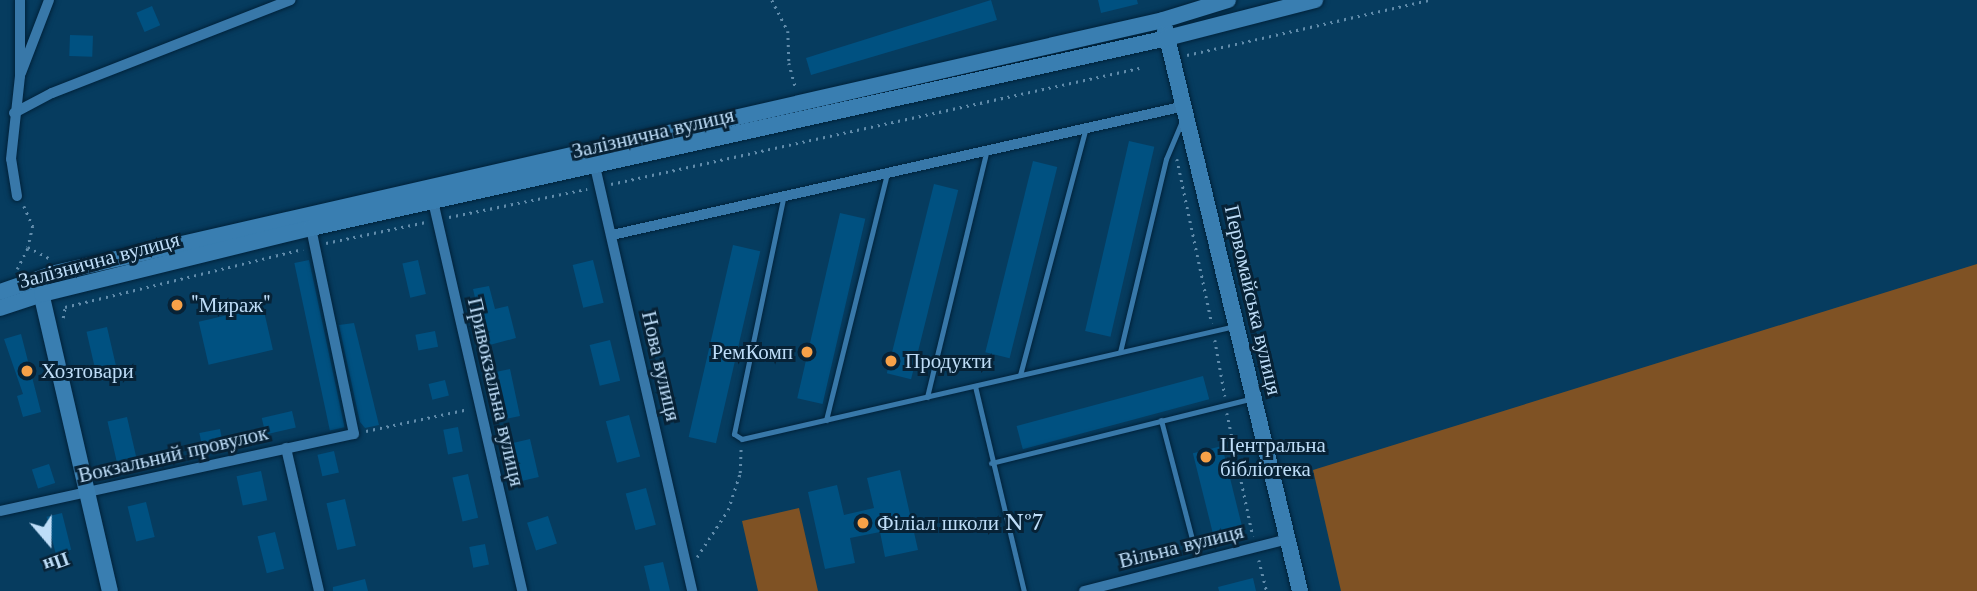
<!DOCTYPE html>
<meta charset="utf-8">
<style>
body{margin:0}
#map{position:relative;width:1977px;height:591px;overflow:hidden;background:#063c5f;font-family:"Libre Baskerville",serif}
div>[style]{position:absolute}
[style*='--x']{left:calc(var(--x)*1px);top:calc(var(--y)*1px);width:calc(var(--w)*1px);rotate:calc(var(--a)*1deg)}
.green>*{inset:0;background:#7f5224}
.building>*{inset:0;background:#005181;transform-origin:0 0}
.path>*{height:2.5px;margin-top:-1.25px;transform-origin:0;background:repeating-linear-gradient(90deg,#618cab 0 2px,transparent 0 7px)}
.roads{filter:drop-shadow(0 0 2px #00223a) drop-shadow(0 0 2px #00223a)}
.service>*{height:5px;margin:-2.5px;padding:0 2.5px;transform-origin:2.5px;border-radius:2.5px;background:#3878a9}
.minor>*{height:10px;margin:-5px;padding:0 5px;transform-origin:5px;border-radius:5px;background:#3878a9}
.secondary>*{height:16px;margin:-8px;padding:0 8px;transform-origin:8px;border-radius:8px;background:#397eb1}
.dots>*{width:19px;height:19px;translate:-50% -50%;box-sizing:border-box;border:4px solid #072236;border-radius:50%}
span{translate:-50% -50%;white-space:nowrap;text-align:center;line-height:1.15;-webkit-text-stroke:6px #072236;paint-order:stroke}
.street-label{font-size:21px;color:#beddf8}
.poi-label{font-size:21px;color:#beddf8}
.left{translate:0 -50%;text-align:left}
.right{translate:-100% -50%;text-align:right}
.north{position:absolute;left:14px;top:507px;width:70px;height:70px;-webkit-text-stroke:5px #072236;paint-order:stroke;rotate:160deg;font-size:19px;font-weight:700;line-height:28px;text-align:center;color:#beddf8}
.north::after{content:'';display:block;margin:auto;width:24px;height:32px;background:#beddf8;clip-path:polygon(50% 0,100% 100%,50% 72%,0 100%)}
</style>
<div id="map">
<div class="green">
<div style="clip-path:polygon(1977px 264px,1977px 591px,1341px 591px,1313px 470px)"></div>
<div style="clip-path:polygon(799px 508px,818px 591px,758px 591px,742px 521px)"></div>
</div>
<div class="building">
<div style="clip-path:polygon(991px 0,997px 20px,811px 75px,806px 58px)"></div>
<div style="clip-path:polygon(1098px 0,1137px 0,1138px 4px,1101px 13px)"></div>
<div style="left:152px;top:6px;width:21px;height:17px;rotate:67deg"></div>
<div style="left:70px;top:35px;width:23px;height:21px;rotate:2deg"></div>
<div style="left:1129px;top:141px;width:26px;height:195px;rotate:13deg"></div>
<div style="left:1033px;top:161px;width:25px;height:197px;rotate:14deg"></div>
<div style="left:934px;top:184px;width:25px;height:195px;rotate:14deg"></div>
<div style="left:840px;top:213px;width:26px;height:190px;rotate:13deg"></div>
<div style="left:733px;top:245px;width:28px;height:197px;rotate:13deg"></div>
<div style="left:309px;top:260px;width:171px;height:15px;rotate:78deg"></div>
<div style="left:418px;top:260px;width:35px;height:16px;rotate:77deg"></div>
<div style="left:593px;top:260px;width:44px;height:21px;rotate:76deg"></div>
<div style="clip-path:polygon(489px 286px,495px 309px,508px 306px,516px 338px,486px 346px,473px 289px)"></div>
<div style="left:263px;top:307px;width:44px;height:66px;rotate:77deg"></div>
<div style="clip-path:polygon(354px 323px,379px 425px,365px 428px,360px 422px,339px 325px)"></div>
<div style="left:107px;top:327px;width:49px;height:21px;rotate:77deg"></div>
<div style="left:435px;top:331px;width:16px;height:20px;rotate:79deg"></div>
<div style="clip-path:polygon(21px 334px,41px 412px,23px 417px,17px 396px,23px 394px,4px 339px)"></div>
<div style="left:610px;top:340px;width:42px;height:21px;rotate:76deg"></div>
<div style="left:510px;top:369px;width:48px;height:17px;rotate:78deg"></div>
<div style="left:1203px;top:376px;width:24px;height:193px;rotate:75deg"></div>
<div style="left:445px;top:380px;width:16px;height:17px;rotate:76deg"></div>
<div style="left:292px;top:411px;width:17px;height:31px;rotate:77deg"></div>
<div style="left:629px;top:415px;width:43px;height:24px;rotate:75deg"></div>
<div style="left:127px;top:417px;width:41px;height:20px;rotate:77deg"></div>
<div style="left:458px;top:427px;width:25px;height:15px;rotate:79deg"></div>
<div style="left:220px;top:429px;width:16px;height:21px;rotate:79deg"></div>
<div style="left:530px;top:439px;width:39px;height:22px;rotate:77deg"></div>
<div style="left:1222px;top:446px;width:91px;height:30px;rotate:76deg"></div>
<div style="left:334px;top:451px;width:22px;height:17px;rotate:77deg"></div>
<div style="left:49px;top:464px;width:20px;height:18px;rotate:72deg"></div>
<div style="clip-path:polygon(900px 470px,918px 550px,885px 557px,880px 532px,850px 538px,855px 563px,825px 569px,808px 492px,837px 485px,844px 515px,874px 508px,867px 478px)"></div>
<div style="left:261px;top:471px;width:30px;height:25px;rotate:78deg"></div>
<div style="left:468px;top:474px;width:45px;height:16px;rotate:77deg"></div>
<div style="left:646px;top:488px;width:38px;height:21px;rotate:75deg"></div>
<div style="left:345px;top:499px;width:48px;height:19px;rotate:77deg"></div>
<div style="left:146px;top:502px;width:36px;height:19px;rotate:76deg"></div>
<div style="left:62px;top:513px;width:38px;height:16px;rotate:76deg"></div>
<div style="left:548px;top:516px;width:29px;height:22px;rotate:72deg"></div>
<div style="left:275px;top:532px;width:38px;height:18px;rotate:76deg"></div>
<div style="left:485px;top:544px;width:21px;height:16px;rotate:79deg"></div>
<div style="clip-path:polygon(663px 562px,670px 591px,650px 591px,644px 566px)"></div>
<div style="clip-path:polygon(1253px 578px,1256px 591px,1219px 591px,1218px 587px)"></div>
<div style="clip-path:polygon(365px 579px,368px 591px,333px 591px,333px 587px)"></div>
</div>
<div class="path">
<div style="--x:772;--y:0;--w:35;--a:63"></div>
<div style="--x:788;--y:31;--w:32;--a:88"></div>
<div style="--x:789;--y:63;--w:27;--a:75"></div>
<div style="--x:1187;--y:55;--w:248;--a:-12.8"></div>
<div style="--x:1177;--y:159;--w:168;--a:78"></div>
<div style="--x:611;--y:184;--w:541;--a:-12.39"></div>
<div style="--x:24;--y:206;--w:22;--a:66"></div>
<div style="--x:33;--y:226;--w:22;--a:103"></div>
<div style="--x:28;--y:247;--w:26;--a:28"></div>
<div style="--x:449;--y:217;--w:141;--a:-11.5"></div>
<div style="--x:326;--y:243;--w:102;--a:-11.9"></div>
<div style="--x:17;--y:269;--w:25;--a:-63"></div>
<div style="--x:63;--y:318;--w:11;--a:-80"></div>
<div style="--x:65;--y:307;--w:245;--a:-13.7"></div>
<div style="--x:1215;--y:340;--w:57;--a:79.9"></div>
<div style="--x:1227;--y:413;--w:126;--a:78.1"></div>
<div style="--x:366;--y:431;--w:105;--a:-12.1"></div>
<div style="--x:697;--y:557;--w:56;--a:-56.6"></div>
<div style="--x:728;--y:510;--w:39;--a:-72"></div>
<div style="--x:740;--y:473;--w:24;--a:-88"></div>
<div style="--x:1259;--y:560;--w:32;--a:76"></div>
</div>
<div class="roads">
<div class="service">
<div style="--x:783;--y:199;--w:240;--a:101.8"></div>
<div style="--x:734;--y:434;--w:9;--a:32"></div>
<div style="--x:742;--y:439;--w:506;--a:-12.91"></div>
<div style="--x:1120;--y:352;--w:198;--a:-76.6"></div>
<div style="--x:1166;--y:159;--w:41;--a:-67.2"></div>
<div style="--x:1020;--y:375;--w:253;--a:-75.1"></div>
<div style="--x:975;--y:386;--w:211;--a:76.6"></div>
<div style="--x:927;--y:397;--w:250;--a:-76.4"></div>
<div style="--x:826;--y:420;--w:250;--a:-76.1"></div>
<div style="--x:1161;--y:420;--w:147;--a:75.4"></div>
<div style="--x:991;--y:463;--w:270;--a:-13.9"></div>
</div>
<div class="minor">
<div style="--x:21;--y:73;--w:78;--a:-69"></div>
<div style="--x:14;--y:113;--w:43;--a:-27.8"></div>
<div style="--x:52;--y:93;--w:256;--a:-21.3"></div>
<div style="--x:594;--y:162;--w:440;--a:77.1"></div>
<div style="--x:17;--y:196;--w:37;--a:-99"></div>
<div style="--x:11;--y:159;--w:83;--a:-83.8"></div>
<div style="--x:20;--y:76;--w:76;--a:-90"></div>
<div style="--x:433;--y:201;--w:400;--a:77.1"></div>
<div style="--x:612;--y:235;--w:587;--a:-12.69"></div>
<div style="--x:286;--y:448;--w:147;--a:77"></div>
<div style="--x:0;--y:511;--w:362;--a:-12.3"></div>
<div style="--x:354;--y:434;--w:210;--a:-101.8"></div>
<div style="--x:1084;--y:591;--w:211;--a:-14.3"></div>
</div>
<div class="secondary">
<div style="--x:1165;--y:29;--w:578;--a:76.49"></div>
<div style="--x:39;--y:284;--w:315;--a:77"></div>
<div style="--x:0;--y:292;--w:58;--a:-19.1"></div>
<div style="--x:55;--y:273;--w:1137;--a:-12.86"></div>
<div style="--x:1163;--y:20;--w:68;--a:-17.1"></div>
<div style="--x:0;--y:308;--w:44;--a:-18.4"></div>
<div style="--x:42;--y:294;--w:277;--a:-13.8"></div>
<div style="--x:311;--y:228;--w:877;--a:-12.51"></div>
<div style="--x:1167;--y:38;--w:153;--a:-14.4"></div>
</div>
</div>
<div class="dots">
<div style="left:177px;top:305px;background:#f7a148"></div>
<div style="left:807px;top:352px;background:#f7a148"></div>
<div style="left:891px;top:361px;background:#f7a148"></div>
<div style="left:27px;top:371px;background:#f7a148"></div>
<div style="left:1206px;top:457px;background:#f7a148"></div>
<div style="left:863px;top:523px;background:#f7a148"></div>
</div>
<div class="street-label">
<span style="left:653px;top:133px;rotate:-13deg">Залізнична вулиця</span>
<span style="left:99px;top:260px;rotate:-15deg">Залізнична вулиця</span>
<span style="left:1253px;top:300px;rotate:77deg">Первомайська вулиця</span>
<span style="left:661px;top:366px;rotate:77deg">Нова вулиця</span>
<span style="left:496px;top:392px;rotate:77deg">Привокзальна вулиця</span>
<span style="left:173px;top:454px;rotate:-13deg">Вокзальний провулок</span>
<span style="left:1181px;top:546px;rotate:-14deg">Вільна вулиця</span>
</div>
<div class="poi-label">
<span class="left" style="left:191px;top:305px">"Мираж"</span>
<span class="right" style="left:793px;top:352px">РемКомп</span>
<span class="left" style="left:905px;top:361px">Продукти</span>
<span class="left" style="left:41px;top:371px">Хозтовари</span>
<span class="left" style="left:1220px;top:457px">Центральна<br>бібліотека</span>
<span class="left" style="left:877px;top:523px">Філіал школи №7</span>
</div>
<div class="north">Пн</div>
</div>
